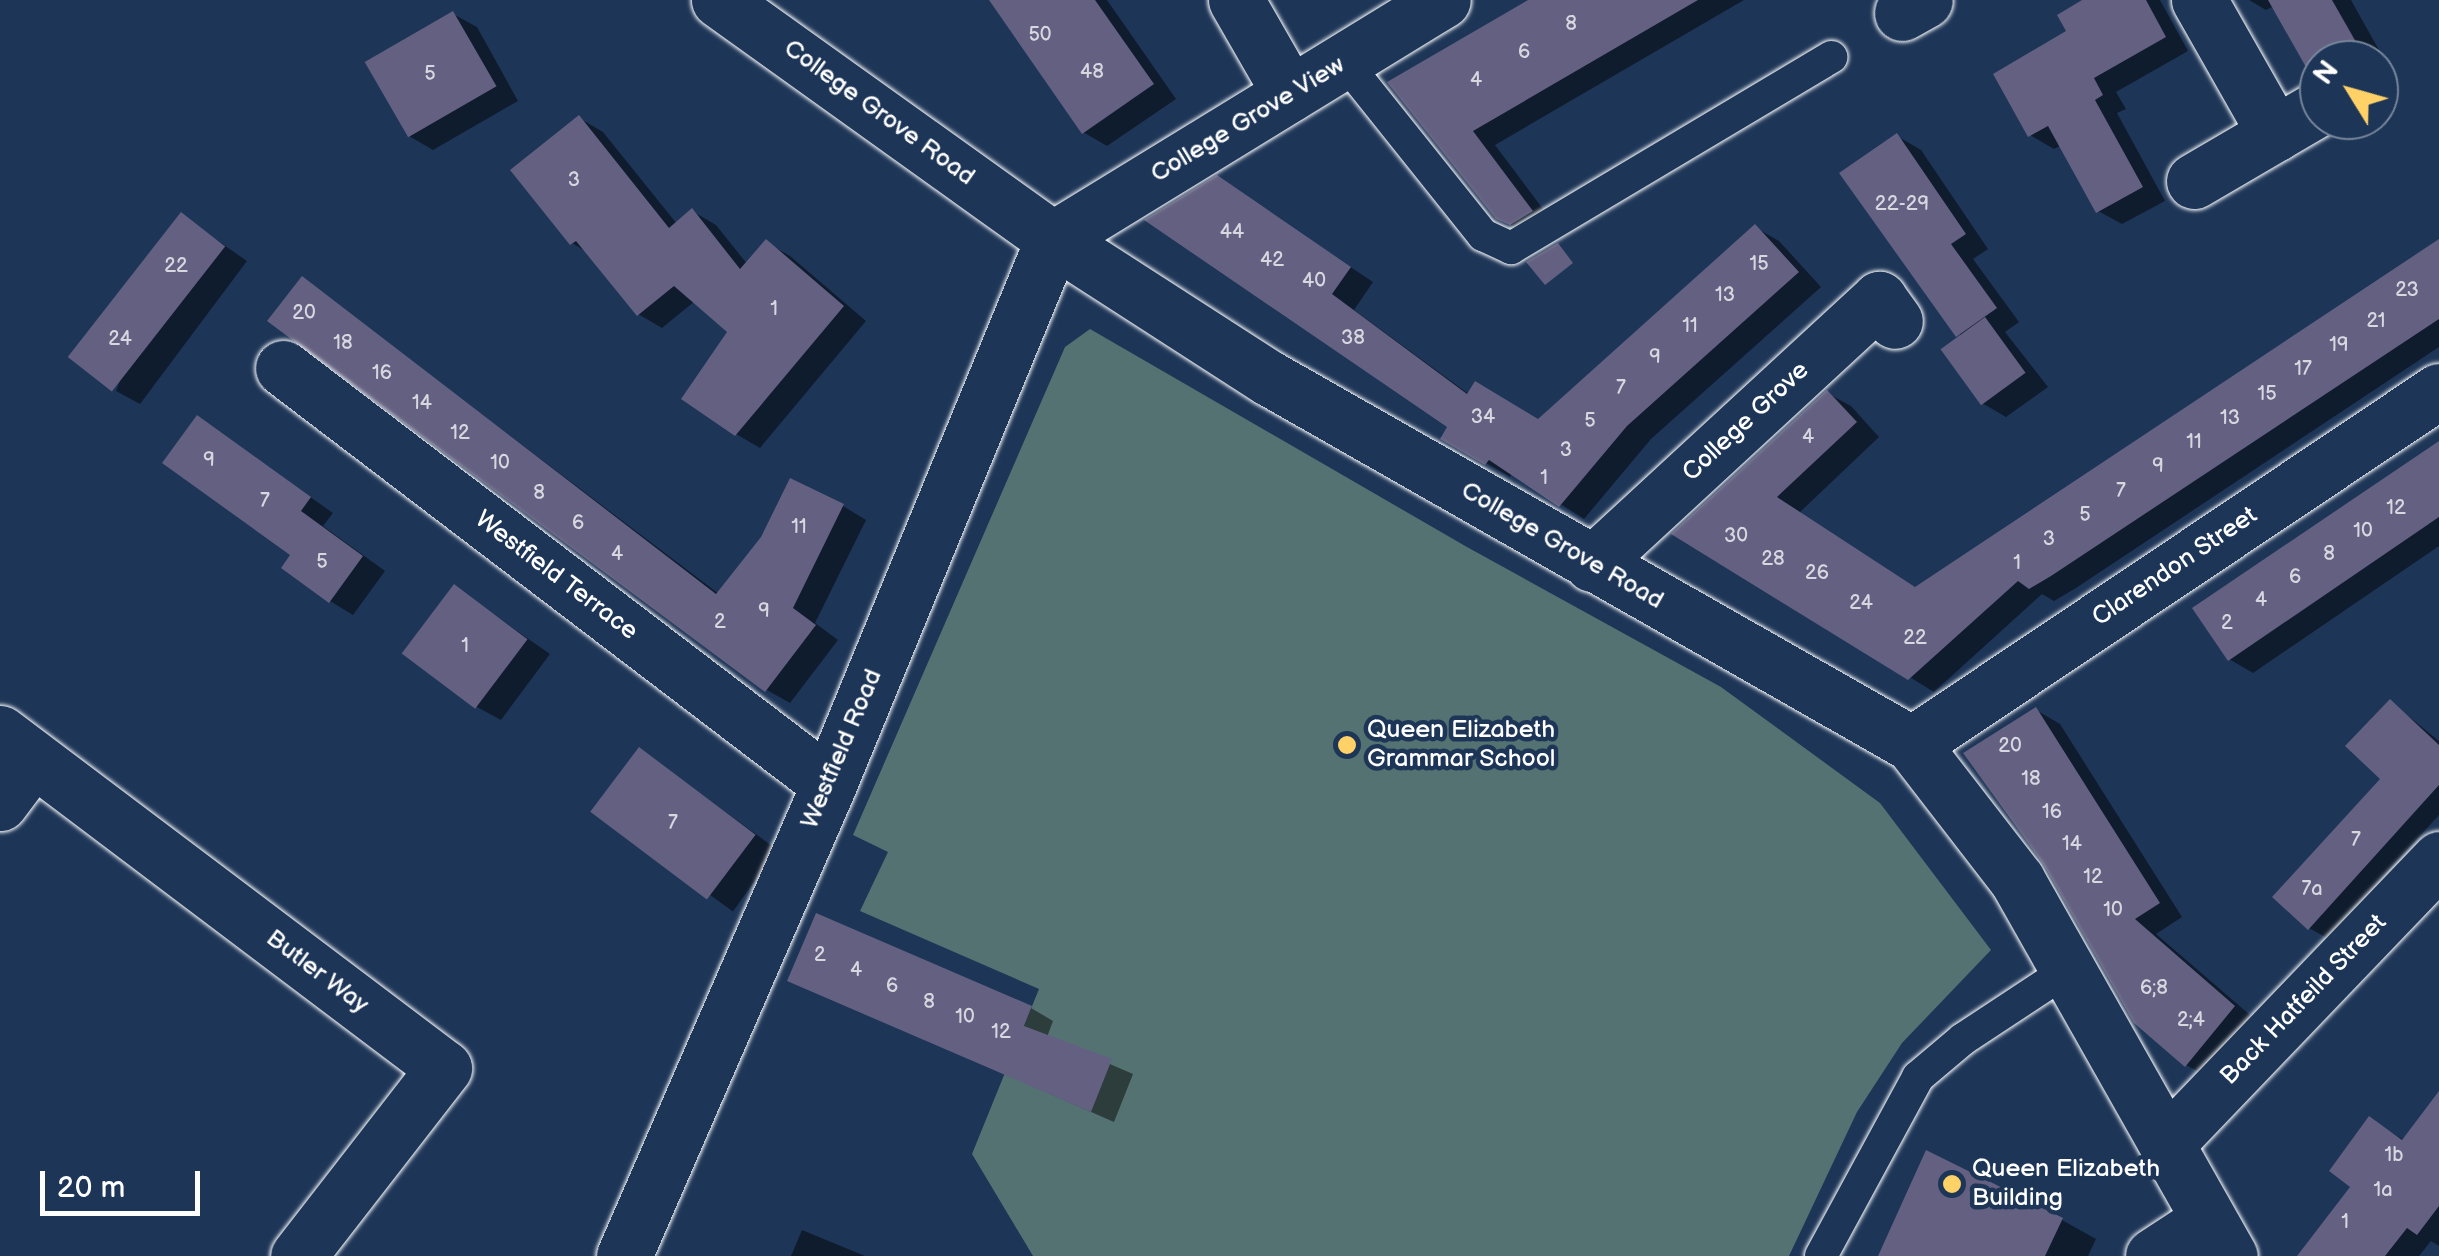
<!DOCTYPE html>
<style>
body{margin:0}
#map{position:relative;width:2439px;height:1256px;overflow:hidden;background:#1d3557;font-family:"Balsamiq Sans",sans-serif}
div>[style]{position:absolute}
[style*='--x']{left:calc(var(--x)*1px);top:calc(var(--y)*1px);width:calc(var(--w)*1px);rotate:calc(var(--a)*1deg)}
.green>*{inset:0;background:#537271}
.shadow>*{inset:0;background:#0007;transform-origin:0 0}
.building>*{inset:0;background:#636081;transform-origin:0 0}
.roads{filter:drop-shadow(0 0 2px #fff) drop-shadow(0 0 2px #fff)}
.lane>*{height:32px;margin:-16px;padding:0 16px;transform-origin:16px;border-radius:16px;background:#1d3557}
.street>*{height:55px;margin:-27.5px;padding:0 27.5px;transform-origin:27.5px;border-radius:27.5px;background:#1d3557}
.secondary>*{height:55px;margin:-27.5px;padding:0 27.5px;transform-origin:27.5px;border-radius:27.5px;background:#1d3557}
.dots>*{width:28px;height:28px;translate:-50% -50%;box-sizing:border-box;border:5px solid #1d3557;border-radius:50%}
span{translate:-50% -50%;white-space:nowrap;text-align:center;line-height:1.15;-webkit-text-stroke:9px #1d3557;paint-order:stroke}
.number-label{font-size:20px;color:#d8d7e0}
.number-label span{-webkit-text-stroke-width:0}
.street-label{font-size:25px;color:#fff}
.poi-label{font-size:25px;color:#fff}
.left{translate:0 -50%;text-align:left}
.north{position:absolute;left:2299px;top:40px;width:100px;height:100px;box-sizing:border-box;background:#1d3557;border:2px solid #77869a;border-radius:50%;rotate:307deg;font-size:28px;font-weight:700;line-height:40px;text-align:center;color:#fff}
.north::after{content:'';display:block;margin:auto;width:35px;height:45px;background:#ffd166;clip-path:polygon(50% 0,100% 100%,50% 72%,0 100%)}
.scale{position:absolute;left:40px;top:1171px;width:160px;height:45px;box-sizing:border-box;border:5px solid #fff;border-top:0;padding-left:12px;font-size:30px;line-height:35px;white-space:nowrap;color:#fff;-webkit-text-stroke:8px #1d3557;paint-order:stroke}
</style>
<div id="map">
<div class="green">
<div style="clip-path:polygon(1090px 329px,1467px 547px,1721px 687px,1880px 803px,1991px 950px,1902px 1043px,1857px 1112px,1789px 1256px,1033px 1256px,972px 1154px,1039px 989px,860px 911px,888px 852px,853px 835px,1065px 347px)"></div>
</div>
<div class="shadow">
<div style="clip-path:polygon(992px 0,1107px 0,1176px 99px,1107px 146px,1083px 132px)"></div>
<div style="clip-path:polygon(1533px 0,1744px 0,1495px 145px,1555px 225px,1522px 231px,1497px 217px,1390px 83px)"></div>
<div style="clip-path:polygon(2088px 0,2160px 0,2188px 51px,2116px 92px,2126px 109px,2117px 113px,2165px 201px,2122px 224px,2098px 211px,2062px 145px,2054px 149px,2030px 135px,2070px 32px)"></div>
<div style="clip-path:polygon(2249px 0,2351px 0,2384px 59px,2319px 60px,2319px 73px,2309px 68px,2274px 6px,2266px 10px)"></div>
<div style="clip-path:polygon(453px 14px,477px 27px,518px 101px,433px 150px,409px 136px)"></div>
<div style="clip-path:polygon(579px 118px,603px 132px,677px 224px,692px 211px,716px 225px,748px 265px,767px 243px,790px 256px,866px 321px,760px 448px,736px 434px,730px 331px,695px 301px,662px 328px,638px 314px,590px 254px,572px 243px)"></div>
<div style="clip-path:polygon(1897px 136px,1921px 150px,1988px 249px,1973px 259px,2019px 322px,2005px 332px,2048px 387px,2006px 417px,1982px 403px)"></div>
<div style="clip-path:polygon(1217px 178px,1373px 282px,1354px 310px,1470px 395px,1539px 422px,1756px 228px,1779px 241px,1821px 287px,1651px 439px,1584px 519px,1512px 473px,1510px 477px,1443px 438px,1450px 426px)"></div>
<div style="clip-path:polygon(182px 216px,247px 261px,140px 404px,116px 391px)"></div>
<div style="clip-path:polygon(2439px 241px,2439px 347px,2076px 588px,2054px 601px,2042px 594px,1934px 692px,1675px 533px,1827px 393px,1851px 406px,1879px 437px,1799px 513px,1917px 589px)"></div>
<div style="clip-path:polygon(303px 279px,719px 594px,843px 506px,866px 520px,815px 623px,838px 640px,790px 703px,767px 690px)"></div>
<div style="clip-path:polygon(198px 418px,333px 513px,323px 526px,385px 571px,353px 615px,330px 601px)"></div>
<div style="clip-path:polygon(2439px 444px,2439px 546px,2253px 673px,2229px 659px)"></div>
<div style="clip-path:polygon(454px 587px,550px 654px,501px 720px,477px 707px)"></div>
<div style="clip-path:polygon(2391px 702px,2439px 741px,2439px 815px,2327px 938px,2309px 928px,2384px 779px)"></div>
<div style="clip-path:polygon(2036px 710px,2060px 724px,2182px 917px,2156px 934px,2257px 1021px,2210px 1078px,2186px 1065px)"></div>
<div style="left:640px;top:750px;width:170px;height:76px;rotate:36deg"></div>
<div style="clip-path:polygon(790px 980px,1031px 1008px,1053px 1021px,1047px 1037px,1133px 1074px,1114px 1122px)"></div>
<div style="clip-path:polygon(2439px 1095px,2439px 1246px,2431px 1241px,2419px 1256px,2300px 1256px,2354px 1187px,2370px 1119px,2405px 1141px)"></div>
<div style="clip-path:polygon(2062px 1220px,2096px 1239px,2088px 1256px,1881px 1256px)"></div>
<div style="clip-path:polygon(802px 1230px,865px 1256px,791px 1256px)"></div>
</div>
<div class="building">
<div style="clip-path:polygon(989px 0,1095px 0,1154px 84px,1082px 134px)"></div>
<div style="clip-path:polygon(1528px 0,1698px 0,1473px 131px,1533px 211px,1510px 225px,1496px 219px,1387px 82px)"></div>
<div style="clip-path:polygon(2082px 0,2146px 0,2166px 37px,2094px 78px,2103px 95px,2095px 100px,2143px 187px,2096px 213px,2048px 126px,2028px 137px,1993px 74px,2066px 31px,2057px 15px)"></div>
<div style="clip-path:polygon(2268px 0,2332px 0,2356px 42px,2307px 69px)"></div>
<div style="left:453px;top:11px;width:87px;height:102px;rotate:60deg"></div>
<div style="clip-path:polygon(579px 115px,669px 228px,692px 208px,740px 269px,766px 239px,844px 306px,735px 436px,681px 399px,727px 332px,674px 286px,637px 316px,576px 241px,570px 245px,510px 170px)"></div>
<div style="clip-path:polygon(1897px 133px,1966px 234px,1951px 244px,1997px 308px,1956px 337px,1839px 173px)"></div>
<div style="clip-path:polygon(1217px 175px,1351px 267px,1332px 294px,1467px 394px,1475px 381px,1538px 419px,1755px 224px,1799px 272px,1627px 426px,1559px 507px,1489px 460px,1485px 465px,1440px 439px,1447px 427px,1144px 220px)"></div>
<div style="left:181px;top:212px;width:56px;height:184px;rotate:38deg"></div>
<div style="clip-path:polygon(2439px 239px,2439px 319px,2051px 576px,2029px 589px,2018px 581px,1908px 680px,1671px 534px,1827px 390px,1857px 422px,1777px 497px,1915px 587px)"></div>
<div style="clip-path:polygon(1558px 243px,1573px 263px,1545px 285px,1526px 262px)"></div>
<div style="clip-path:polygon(302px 276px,716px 594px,761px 537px,790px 478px,844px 504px,793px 608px,816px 625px,765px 692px,267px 321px)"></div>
<div style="left:1985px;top:317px;width:69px;height:55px;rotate:54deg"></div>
<div style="clip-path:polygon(197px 415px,311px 497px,301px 511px,363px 556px,329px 603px,281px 568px,290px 555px,162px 463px)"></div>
<div style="clip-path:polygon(2439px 441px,2439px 517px,2228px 661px,2192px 608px)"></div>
<div style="left:454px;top:584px;width:92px;height:87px;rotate:37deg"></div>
<div style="clip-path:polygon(2390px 699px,2439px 745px,2439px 785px,2308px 930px,2272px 897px,2380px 779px,2345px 746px)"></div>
<div style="clip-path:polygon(2036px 707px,2160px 903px,2135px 919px,2235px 1006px,2185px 1067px,2134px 1023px,2044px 865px,1963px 753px)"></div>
<div style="left:639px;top:747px;width:146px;height:81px;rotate:37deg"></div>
<div style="clip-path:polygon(816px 913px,1032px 1006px,1024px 1026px,1112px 1059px,1091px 1112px,787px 981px)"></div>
<div style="clip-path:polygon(2439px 1091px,2439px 1206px,2417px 1235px,2407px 1228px,2385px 1256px,2297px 1256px,2350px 1187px,2329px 1171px,2369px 1116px,2402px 1140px)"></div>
<div style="clip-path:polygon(1926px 1150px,2063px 1218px,2045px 1256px,1878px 1256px)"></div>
</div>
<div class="roads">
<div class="lane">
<div style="--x:1344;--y:61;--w:223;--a:51.4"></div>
<div style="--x:1483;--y:235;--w:31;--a:25"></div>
<div style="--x:1511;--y:248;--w:373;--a:-30.8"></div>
<div style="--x:1821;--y:1256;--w:204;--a:-61.5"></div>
<div style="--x:1918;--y:1077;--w:59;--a:-40.2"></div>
<div style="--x:1963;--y:1039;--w:127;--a:-33.4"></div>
</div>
<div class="street">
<div style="--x:1236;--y:0;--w:108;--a:60.1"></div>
<div style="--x:2199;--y:0;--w:154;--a:60.4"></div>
<div style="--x:1902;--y:13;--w:26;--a:-29"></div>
<div style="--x:2194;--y:181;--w:145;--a:-30.3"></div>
<div style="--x:1053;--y:239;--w:457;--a:-31.5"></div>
<div style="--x:283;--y:368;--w:686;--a:37.3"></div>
<div style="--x:1592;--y:564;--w:391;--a:-42.7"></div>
<div style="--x:1879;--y:299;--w:27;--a:54"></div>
<div style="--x:0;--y:733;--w:556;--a:37.03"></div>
<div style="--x:444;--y:1068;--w:238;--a:127.8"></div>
<div style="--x:1912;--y:744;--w:634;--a:-33.82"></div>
<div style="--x:0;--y:803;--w:55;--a:-53.1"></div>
<div style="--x:2168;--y:1142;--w:392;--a:-46.2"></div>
<div style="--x:2153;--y:1256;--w:66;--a:-33.2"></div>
</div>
<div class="secondary">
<div style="--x:719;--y:0;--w:411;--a:35.6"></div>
<div style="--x:1053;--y:239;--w:257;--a:32.8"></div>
<div style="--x:1269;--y:378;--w:740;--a:29.65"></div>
<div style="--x:1912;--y:744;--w:172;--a:52.3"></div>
<div style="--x:2017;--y:880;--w:432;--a:60.5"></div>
<div style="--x:624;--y:1256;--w:515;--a:-66.52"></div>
<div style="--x:829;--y:784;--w:589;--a:-67.66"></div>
</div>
</div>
<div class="dots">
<div style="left:1347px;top:745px;background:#ffd166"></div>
<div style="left:1952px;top:1184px;background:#ffd166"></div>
</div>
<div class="number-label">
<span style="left:1571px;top:24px">8</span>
<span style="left:1040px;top:35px">50</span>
<span style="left:1524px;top:52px">6</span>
<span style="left:1092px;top:72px">48</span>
<span style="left:430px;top:74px">5</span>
<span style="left:1476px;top:80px">4</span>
<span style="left:574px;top:180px">3</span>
<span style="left:1902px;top:204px">22-29</span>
<span style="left:1232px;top:232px">44</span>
<span style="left:1272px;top:260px">42</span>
<span style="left:1759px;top:264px">15</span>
<span style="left:176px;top:266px">22</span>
<span style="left:1314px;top:281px">40</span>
<span style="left:2407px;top:290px">23</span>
<span style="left:1725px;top:295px">13</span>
<span style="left:774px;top:309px">1</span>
<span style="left:304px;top:313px">20</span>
<span style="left:2376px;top:321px">21</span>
<span style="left:1690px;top:326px">11</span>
<span style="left:1353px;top:338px">38</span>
<span style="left:120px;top:339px">24</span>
<span style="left:343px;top:343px">18</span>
<span style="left:2339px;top:345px">19</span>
<span style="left:1655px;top:357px">9</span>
<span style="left:2303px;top:369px">17</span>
<span style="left:382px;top:373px">16</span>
<span style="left:1621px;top:388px">7</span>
<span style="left:2267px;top:394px">15</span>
<span style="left:422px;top:403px">14</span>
<span style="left:1483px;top:417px">34</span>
<span style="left:2230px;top:418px">13</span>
<span style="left:1590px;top:421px">5</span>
<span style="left:460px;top:433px">12</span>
<span style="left:1808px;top:437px">4</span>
<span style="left:2194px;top:442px">11</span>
<span style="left:1566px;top:450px">3</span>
<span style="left:209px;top:460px">9</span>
<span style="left:500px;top:463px">10</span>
<span style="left:2158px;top:466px">9</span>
<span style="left:1544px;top:478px">1</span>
<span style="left:2121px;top:491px">7</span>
<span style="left:539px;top:493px">8</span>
<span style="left:265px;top:501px">7</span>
<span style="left:2396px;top:508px">12</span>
<span style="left:2085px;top:515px">5</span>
<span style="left:578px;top:523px">6</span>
<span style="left:799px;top:527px">11</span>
<span style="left:2363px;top:531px">10</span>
<span style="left:1736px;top:536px">30</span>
<span style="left:2049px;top:539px">3</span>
<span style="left:617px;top:554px">4</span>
<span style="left:2329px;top:554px">8</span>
<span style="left:1773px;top:559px">28</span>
<span style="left:322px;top:562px">5</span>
<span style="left:2017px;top:563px">1</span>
<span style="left:1817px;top:573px">26</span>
<span style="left:2295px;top:577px">6</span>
<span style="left:2261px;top:600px">4</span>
<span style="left:1861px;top:603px">24</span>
<span style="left:764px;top:611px">9</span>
<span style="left:720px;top:622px">2</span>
<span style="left:2227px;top:623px">2</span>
<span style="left:1915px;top:638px">22</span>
<span style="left:465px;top:646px">1</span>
<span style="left:2010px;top:746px">20</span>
<span style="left:2031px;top:779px">18</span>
<span style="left:2052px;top:812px">16</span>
<span style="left:673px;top:823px">7</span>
<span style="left:2356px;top:840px">7</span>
<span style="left:2072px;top:844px">14</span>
<span style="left:2093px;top:877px">12</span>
<span style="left:2312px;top:889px">7a</span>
<span style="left:2113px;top:910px">10</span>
<span style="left:820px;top:955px">2</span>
<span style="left:856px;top:970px">4</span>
<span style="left:892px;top:986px">6</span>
<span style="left:2154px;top:988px">6;8</span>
<span style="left:929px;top:1002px">8</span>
<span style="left:965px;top:1017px">10</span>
<span style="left:2191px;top:1020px">2;4</span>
<span style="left:1001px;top:1032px">12</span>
<span style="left:2394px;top:1155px">1b</span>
<span style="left:2383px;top:1190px">1a</span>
<span style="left:2345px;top:1222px">1</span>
</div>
<div class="street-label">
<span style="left:879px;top:113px;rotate:36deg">College Grove Road</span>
<span style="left:1248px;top:120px;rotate:-31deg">College Grove View</span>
<span style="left:1746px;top:422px;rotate:-43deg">College Grove</span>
<span style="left:1562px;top:546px;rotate:30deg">College Grove Road</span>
<span style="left:2175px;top:567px;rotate:-34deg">Clarendon Street</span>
<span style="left:556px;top:576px;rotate:37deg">Westfield Terrace</span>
<span style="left:842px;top:749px;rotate:-67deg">Westfield Road</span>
<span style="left:317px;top:972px;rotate:37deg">Butler Way</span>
<span style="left:2304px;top:1000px;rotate:-46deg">Back Hatfeild Street</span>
</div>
<div class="poi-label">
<span class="left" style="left:1367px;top:745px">Queen Elizabeth<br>Grammar School</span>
<span class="left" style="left:1972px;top:1184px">Queen Elizabeth<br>Building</span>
</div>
<div class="north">N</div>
<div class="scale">20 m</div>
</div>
